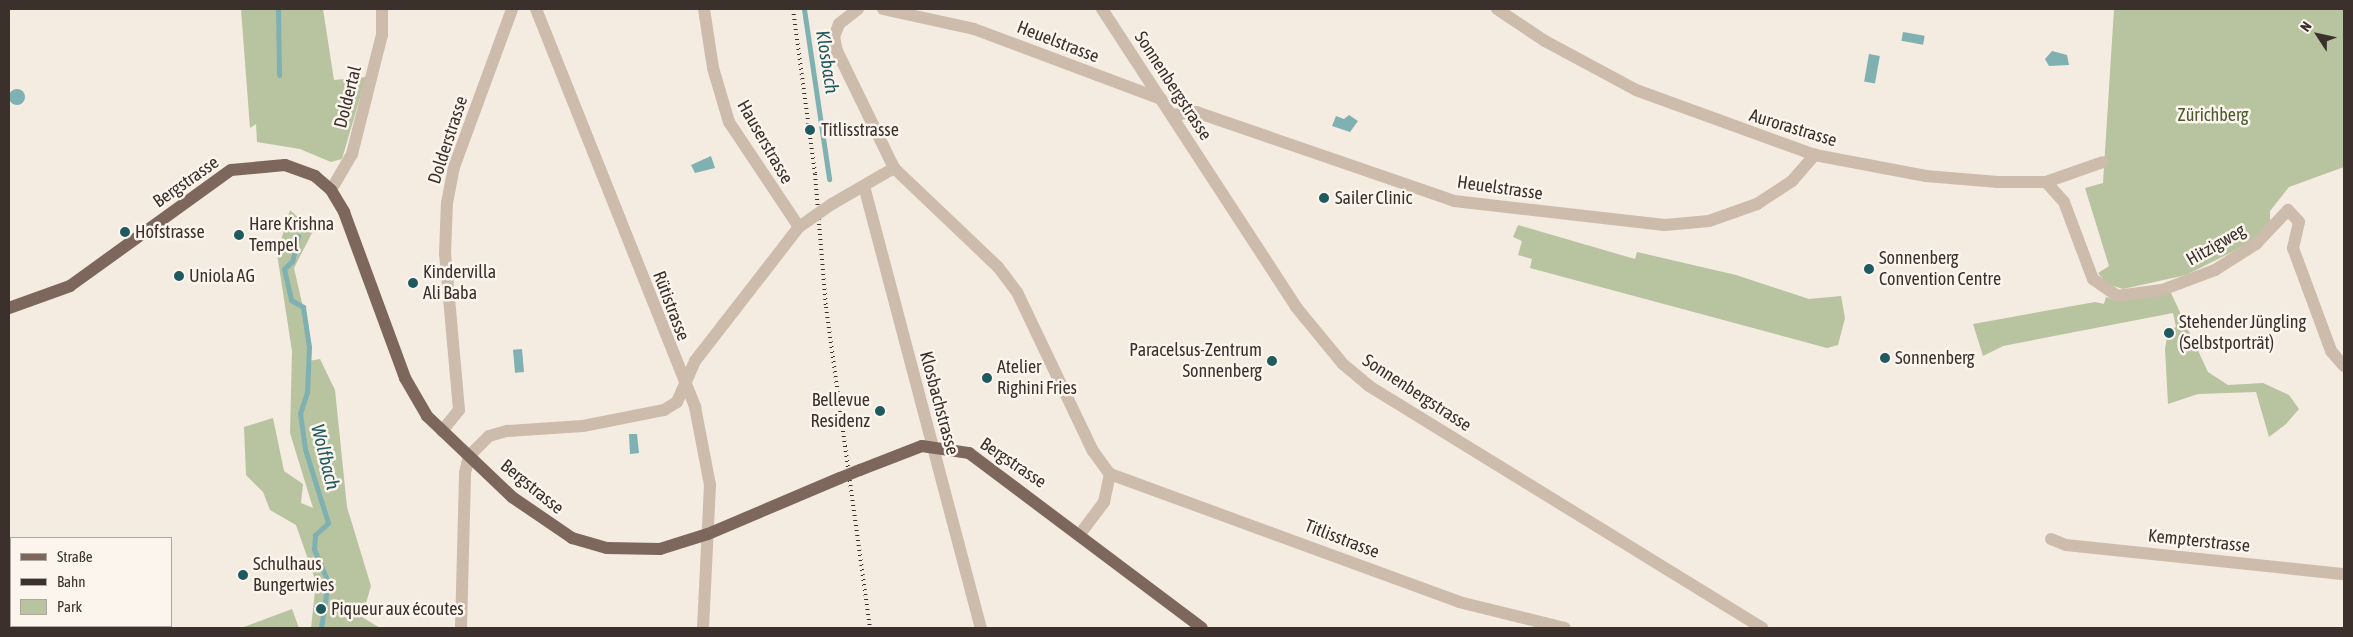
<!DOCTYPE html>
<meta charset="utf-8">
<style>
body{margin:0}
#map{position:relative;width:2353px;height:637px;overflow:hidden;background:#f4ebe1;font-family:"Asap Condensed",sans-serif}
div>[style]{position:absolute}
[style*='--x']{left:calc(var(--x)*1px);top:calc(var(--y)*1px);width:calc(var(--w)*1px);rotate:calc(var(--a)*1deg)}
.green>*{inset:0;background:#b8c4a0}
.water>*{inset:0;background:#7fb0b2;transform-origin:0 0}
.round{border-radius:50%}
.stream>*{height:5px;margin:-2.5px;padding:0 2.5px;transform-origin:2.5px;border-radius:2.5px;background:#7fb0b2}
.minor>*{height:12px;margin:-6px;padding:0 6px;transform-origin:6px;border-radius:6px;background:#cdbbac}
.major>*{height:12px;margin:-6px;padding:0 6px;transform-origin:6px;border-radius:6px;background:#7d675c}
.rail>*{height:4px;margin-top:-2px;transform-origin:0;background:repeating-linear-gradient(90deg,#3b302b 0 1px,transparent 0 5px)}
.minor-bridge>*{height:12px;margin:-6px;padding:0 6px;transform-origin:6px;border-radius:6px;background:#cdbbac}
.major-bridge>*{height:12px;margin:-6px;padding:0 6px;transform-origin:6px;border-radius:6px;background:#7d675c}
.dots>*{width:14px;height:14px;translate:-50% -50%;box-sizing:border-box;border:2px solid #fbf5ee;border-radius:50%}
span{translate:-50% -50%;white-space:nowrap;text-align:center;line-height:1.15;-webkit-text-stroke:5px #fbf5ee;paint-order:stroke}
.street-label{font-size:18px;color:#3b302b}
.park-label{font-size:18px;color:#4a5a2e}
.poi-label{font-size:18px;color:#3b302b}
.left{translate:0 -50%;text-align:left}
.right{translate:-100% -50%;text-align:right}
.water-label{font-size:19px;color:#1f5a5e;font-style:italic}
.frame{position:absolute;inset:0;border:10px solid #3b302b;pointer-events:none}
.legend{position:absolute;left:10px;top:537px;width:162px;height:90px;box-sizing:border-box;background:#fbf5ee;border:1px solid #aea6a0;margin:0;padding:6px 9px;list-style:none;font-size:15px;color:#3b302b}
.legend li{display:flex;align-items:center;gap:10px;height:25px}
.legend b{width:25px;border:1px solid #aea6a0}
.north{position:absolute;left:2293px;top:10px;width:50px;height:50px;-webkit-text-stroke:4px #fbf5ee;paint-order:stroke;rotate:305deg;font-size:14px;font-weight:700;line-height:20px;text-align:center;color:#3b302b}
.north::after{content:'';display:block;margin:auto;width:18px;height:22px;background:#3b302b;clip-path:polygon(50% 0,100% 100%,50% 72%,0 100%)}
</style>
<div id="map">
<div class="green">
<div style="clip-path:polygon(241px 9px,323px 9px,334px 80px,366px 77px,342px 159px,331px 162px,300px 149px,257px 142px,256px 124px,250px 128px)"></div>
<div style="clip-path:polygon(2114px 9px,2344px 9px,2344px 167px,2289px 187px,2270px 211px,2270px 231px,2230px 253px,2186px 275px,2123px 289px,2107px 284px,2098px 273px,2109px 266px,2085px 188px,2103px 183px)"></div>
<div style="clip-path:polygon(290px 210px,313px 231px,294px 268px,312px 347px,309px 361px,320px 359px,335px 390px,347px 507px,371px 586px,362px 617px,380px 628px,311px 628px,316px 582px,296px 525px,270px 510px,263px 492px,246px 475px,244px 427px,273px 418px,284px 471px,303px 484px,301px 503px,313px 508px,290px 433px,292px 351px,277px 254px)"></div>
<div style="clip-path:polygon(1518px 225px,1635px 259px,1637px 252px,1736px 275px,1809px 299px,1841px 296px,1845px 318px,1838px 345px,1827px 348px,1530px 268px,1532px 259px,1518px 255px,1522px 241px,1513px 237px)"></div>
<div style="clip-path:polygon(2171px 293px,2208px 372px,2228px 385px,2263px 383px,2289px 395px,2299px 409px,2286px 424px,2269px 437px,2256px 392px,2198px 394px,2168px 404px,2165px 349px,2168px 330px,2176px 327px,2173px 313px,2003px 346px,1983px 356px,1973px 324px,2095px 302px,2104px 304px,2106px 297px,2115px 300px)"></div>
<div style="clip-path:polygon(292px 609px,299px 628px,241px 628px)"></div>
</div>
<div class="water">
<div style="left:1903px;top:32px;width:22px;height:9px;rotate:10deg"></div>
<div style="clip-path:polygon(2052px 51px,2067px 55px,2069px 65px,2049px 66px,2045px 59px)"></div>
<div style="left:1869px;top:54px;width:11px;height:28px;rotate:10deg"></div>
<div class="round" style="left:9px;top:89px;width:16px;height:16px"></div>
<div style="clip-path:polygon(1349px 115px,1358px 121px,1350px 132px,1332px 126px,1336px 116px,1344px 119px)"></div>
<div style="clip-path:polygon(711px 156px,715px 168px,695px 173px,691px 165px)"></div>
<div style="left:522px;top:349px;width:23px;height:9px;rotate:85deg"></div>
<div style="clip-path:polygon(629px 434px,637px 434px,639px 453px,630px 454px)"></div>
</div>
<div class="stream">
<div style="--x:278;--y:9;--w:66;--a:89.1"></div>
<div style="--x:804;--y:9;--w:172;--a:81.6"></div>
<div style="--x:298;--y:236;--w:26;--a:103"></div>
<div style="--x:292;--y:261;--w:11;--a:135"></div>
<div style="--x:284;--y:269;--w:32;--a:77"></div>
<div style="--x:291;--y:300;--w:14;--a:30"></div>
<div style="--x:303;--y:307;--w:40;--a:81.5"></div>
<div style="--x:309;--y:347;--w:45;--a:92.5"></div>
<div style="--x:307;--y:392;--w:22;--a:108"></div>
<div style="--x:300;--y:413;--w:36;--a:82"></div>
<div style="--x:305;--y:449;--w:77;--a:72.7"></div>
<div style="--x:328;--y:523;--w:18;--a:137"></div>
<div style="--x:315;--y:535;--w:14;--a:94"></div>
<div style="--x:314;--y:549;--w:36;--a:67"></div>
<div style="--x:328;--y:582;--w:47;--a:98.7"></div>
</div>
<div class="minor">
<div style="--x:536;--y:9;--w:429;--a:68.2"></div>
<div style="--x:695;--y:407;--w:79;--a:79.1"></div>
<div style="--x:710;--y:485;--w:143;--a:92.8"></div>
<div style="--x:704;--y:9;--w:60;--a:81.3"></div>
<div style="--x:713;--y:68;--w:56;--a:73.5"></div>
<div style="--x:729;--y:122;--w:126;--a:56.3"></div>
<div style="--x:858;--y:9;--w:24;--a:142"></div>
<div style="--x:839;--y:24;--w:14;--a:111"></div>
<div style="--x:834;--y:37;--w:14;--a:78"></div>
<div style="--x:837;--y:51;--w:130;--a:64"></div>
<div style="--x:894;--y:168;--w:144;--a:43.6"></div>
<div style="--x:998;--y:267;--w:31;--a:53"></div>
<div style="--x:1017;--y:292;--w:176;--a:64.5"></div>
<div style="--x:1093;--y:451;--w:29;--a:54"></div>
<div style="--x:1110;--y:474;--w:372;--a:20.1"></div>
<div style="--x:1459;--y:602;--w:109;--a:13.8"></div>
<div style="--x:883;--y:9;--w:93;--a:12.4"></div>
<div style="--x:974;--y:29;--w:200;--a:20.5"></div>
<div style="--x:1102;--y:9;--w:356;--a:56.9"></div>
<div style="--x:1296;--y:307;--w:74;--a:50.5"></div>
<div style="--x:1343;--y:364;--w:34;--a:40"></div>
<div style="--x:1369;--y:386;--w:462;--a:31.6"></div>
<div style="--x:1497;--y:9;--w:58;--a:33.7"></div>
<div style="--x:1545;--y:41;--w:103;--a:28.3"></div>
<div style="--x:1636;--y:90;--w:190;--a:20"></div>
<div style="--x:1815;--y:155;--w:113;--a:10.7"></div>
<div style="--x:1926;--y:176;--w:72;--a:4.8"></div>
<div style="--x:1998;--y:182;--w:48;--a:0"></div>
<div style="--x:2046;--y:182;--w:60;--a:-19.3"></div>
<div style="--x:1172;--y:115;--w:24;--a:-7"></div>
<div style="--x:1196;--y:112;--w:273;--a:19"></div>
<div style="--x:1454;--y:201;--w:212;--a:6.5"></div>
<div style="--x:1665;--y:225;--w:44;--a:-5.2"></div>
<div style="--x:1709;--y:221;--w:51;--a:-19.5"></div>
<div style="--x:1757;--y:204;--w:42;--a:-33.3"></div>
<div style="--x:1792;--y:181;--w:35;--a:-49"></div>
<div style="--x:2046;--y:182;--w:27;--a:48"></div>
<div style="--x:2064;--y:202;--w:82;--a:69.4"></div>
<div style="--x:2093;--y:279;--w:29;--a:35"></div>
<div style="--x:2117;--y:296;--w:45;--a:-7.6"></div>
<div style="--x:2162;--y:290;--w:57;--a:-20.7"></div>
<div style="--x:2215;--y:270;--w:49;--a:-32.4"></div>
<div style="--x:2256;--y:244;--w:47;--a:-46.7"></div>
<div style="--x:2288;--y:210;--w:16;--a:47"></div>
<div style="--x:2299;--y:222;--w:27;--a:103"></div>
<div style="--x:2293;--y:248;--w:110;--a:69.7"></div>
<div style="--x:2331;--y:351;--w:20;--a:49"></div>
<div style="--x:864;--y:186;--w:457;--a:75.2"></div>
<div style="--x:331;--y:190;--w:42;--a:-59.7"></div>
<div style="--x:352;--y:154;--w:123;--a:-75.9"></div>
<div style="--x:382;--y:35;--w:26;--a:-90"></div>
<div style="--x:832;--y:204;--w:72;--a:-30.1"></div>
<div style="--x:442;--y:431;--w:27;--a:-51"></div>
<div style="--x:459;--y:410;--w:157;--a:-95.1"></div>
<div style="--x:445;--y:254;--w:51;--a:-87.8"></div>
<div style="--x:447;--y:203;--w:37;--a:-79"></div>
<div style="--x:454;--y:167;--w:168;--a:-69.8"></div>
<div style="--x:1080;--y:534;--w:40;--a:-53"></div>
<div style="--x:1104;--y:502;--w:29;--a:-78"></div>
<div style="--x:2051;--y:539;--w:16;--a:22"></div>
<div style="--x:2066;--y:545;--w:280;--a:6"></div>
<div style="--x:461;--y:628;--w:155;--a:-88.5"></div>
<div style="--x:465;--y:473;--w:17;--a:-77"></div>
<div style="--x:469;--y:456;--w:28;--a:-45"></div>
<div style="--x:489;--y:436;--w:19;--a:-16"></div>
<div style="--x:507;--y:431;--w:76;--a:-3.8"></div>
<div style="--x:583;--y:426;--w:83;--a:-11.2"></div>
<div style="--x:664;--y:410;--w:15;--a:-32"></div>
<div style="--x:677;--y:402;--w:45;--a:-66.3"></div>
<div style="--x:695;--y:361;--w:170;--a:-52.2"></div>
<div style="--x:799;--y:227;--w:12;--a:-35"></div>
</div>
<div class="major">
<div style="--x:9;--y:308;--w:65;--a:-19.8"></div>
<div style="--x:70;--y:286;--w:198;--a:-35.8"></div>
<div style="--x:231;--y:170;--w:54;--a:-5.3"></div>
<div style="--x:285;--y:165;--w:32;--a:20"></div>
<div style="--x:315;--y:176;--w:21;--a:41"></div>
<div style="--x:331;--y:190;--w:26;--a:59"></div>
<div style="--x:344;--y:212;--w:177;--a:69.8"></div>
<div style="--x:405;--y:378;--w:44;--a:59.9"></div>
<div style="--x:427;--y:416;--w:117;--a:43.6"></div>
<div style="--x:512;--y:497;--w:73;--a:34.3"></div>
<div style="--x:572;--y:538;--w:36;--a:16"></div>
<div style="--x:607;--y:548;--w:53;--a:1.1"></div>
<div style="--x:660;--y:549;--w:50;--a:-17.4"></div>
<div style="--x:708;--y:534;--w:143;--a:-23"></div>
<div style="--x:860;--y:470;--w:66;--a:-21.2"></div>
<div style="--x:922;--y:446;--w:48;--a:8.5"></div>
<div style="--x:969;--y:453;--w:291;--a:36.9"></div>
</div>
<div class="rail">
<div style="--x:793;--y:9;--w:166;--a:82.4"></div>
<div style="--x:815;--y:174;--w:133;--a:85.3"></div>
<div style="--x:826;--y:307;--w:324;--a:82.2"></div>
</div>
<div class="minor-bridge">
<div style="--x:809;--y:220;--w:28;--a:-35"></div>
</div>
<div class="major-bridge">
<div style="--x:840;--y:478;--w:22;--a:-22"></div>
</div>
<div class="dots">
<div style="left:810px;top:130px;background:#1f5a5e"></div>
<div style="left:1324px;top:198px;background:#1f5a5e"></div>
<div style="left:125px;top:232px;background:#1f5a5e"></div>
<div style="left:239px;top:235px;background:#1f5a5e"></div>
<div style="left:1869px;top:269px;background:#1f5a5e"></div>
<div style="left:179px;top:276px;background:#1f5a5e"></div>
<div style="left:413px;top:283px;background:#1f5a5e"></div>
<div style="left:2169px;top:333px;background:#1f5a5e"></div>
<div style="left:1885px;top:358px;background:#1f5a5e"></div>
<div style="left:1272px;top:361px;background:#1f5a5e"></div>
<div style="left:987px;top:378px;background:#1f5a5e"></div>
<div style="left:880px;top:411px;background:#1f5a5e"></div>
<div style="left:243px;top:575px;background:#1f5a5e"></div>
<div style="left:321px;top:609px;background:#1f5a5e"></div>
</div>
<div class="street-label">
<span style="left:1058px;top:42px;rotate:21deg">Heuelstrasse</span>
<span style="left:1173px;top:86px;rotate:57deg">Sonnenbergstrasse</span>
<span style="left:348px;top:97px;rotate:-76deg">Doldertal</span>
<span style="left:1793px;top:128px;rotate:17deg">Aurorastrasse</span>
<span style="left:448px;top:140px;rotate:-72deg">Dolderstrasse</span>
<span style="left:765px;top:142px;rotate:60deg">Hauserstrasse</span>
<span style="left:186px;top:182px;rotate:-35deg">Bergstrasse</span>
<span style="left:1500px;top:188px;rotate:8deg">Heuelstrasse</span>
<span style="left:2216px;top:245px;rotate:-30deg">Hitzigweg</span>
<span style="left:671px;top:306px;rotate:69deg">Rütistrasse</span>
<span style="left:1417px;top:393px;rotate:33deg">Sonnenbergstrasse</span>
<span style="left:939px;top:403px;rotate:75deg">Klosbachstrasse</span>
<span style="left:1013px;top:463px;rotate:34deg">Bergstrasse</span>
<span style="left:532px;top:487px;rotate:39deg">Bergstrasse</span>
<span style="left:1342px;top:539px;rotate:21deg">Titlisstrasse</span>
<span style="left:2199px;top:541px;rotate:6deg">Kempterstrasse</span>
</div>
<div class="park-label">
<span style="left:2213px;top:115px">Zürichberg</span>
</div>
<div class="poi-label">
<span class="left" style="left:821px;top:130px">Titlisstrasse</span>
<span class="left" style="left:1335px;top:198px">Sailer Clinic</span>
<span class="left" style="left:249px;top:235px">Hare Krishna<br>Tempel</span>
<span class="left" style="left:135px;top:232px">Hofstrasse</span>
<span class="left" style="left:1879px;top:269px">Sonnenberg<br>Convention Centre</span>
<span class="left" style="left:423px;top:283px">Kindervilla<br>Ali Baba</span>
<span class="left" style="left:189px;top:276px">Uniola AG</span>
<span class="left" style="left:2179px;top:333px">Stehender Jüngling<br>(Selbstporträt)</span>
<span class="right" style="left:1262px;top:361px">Paracelsus-Zentrum<br>Sonnenberg</span>
<span class="left" style="left:1895px;top:358px">Sonnenberg</span>
<span class="left" style="left:997px;top:378px">Atelier<br>Righini Fries</span>
<span class="right" style="left:870px;top:411px">Bellevue<br>Residenz</span>
<span class="left" style="left:253px;top:575px">Schulhaus<br>Bungertwies</span>
<span class="left" style="left:331px;top:609px">Piqueur aux écoutes</span>
</div>
<div class="water-label">
<span style="left:827px;top:62px;rotate:81deg">Klosbach</span>
<span style="left:325px;top:457px;rotate:76deg">Wolfbach</span>
</div>
<div class="frame"></div>
<ul class="legend">
<li><b style="height:6px;background:#7d675c"></b>Straße</li>
<li><b style="height:6px;background:#3b302b"></b>Bahn</li>
<li><b style="height:14px;background:#b8c4a0"></b>Park</li>
</ul>
<div class="north">N</div>
</div>
